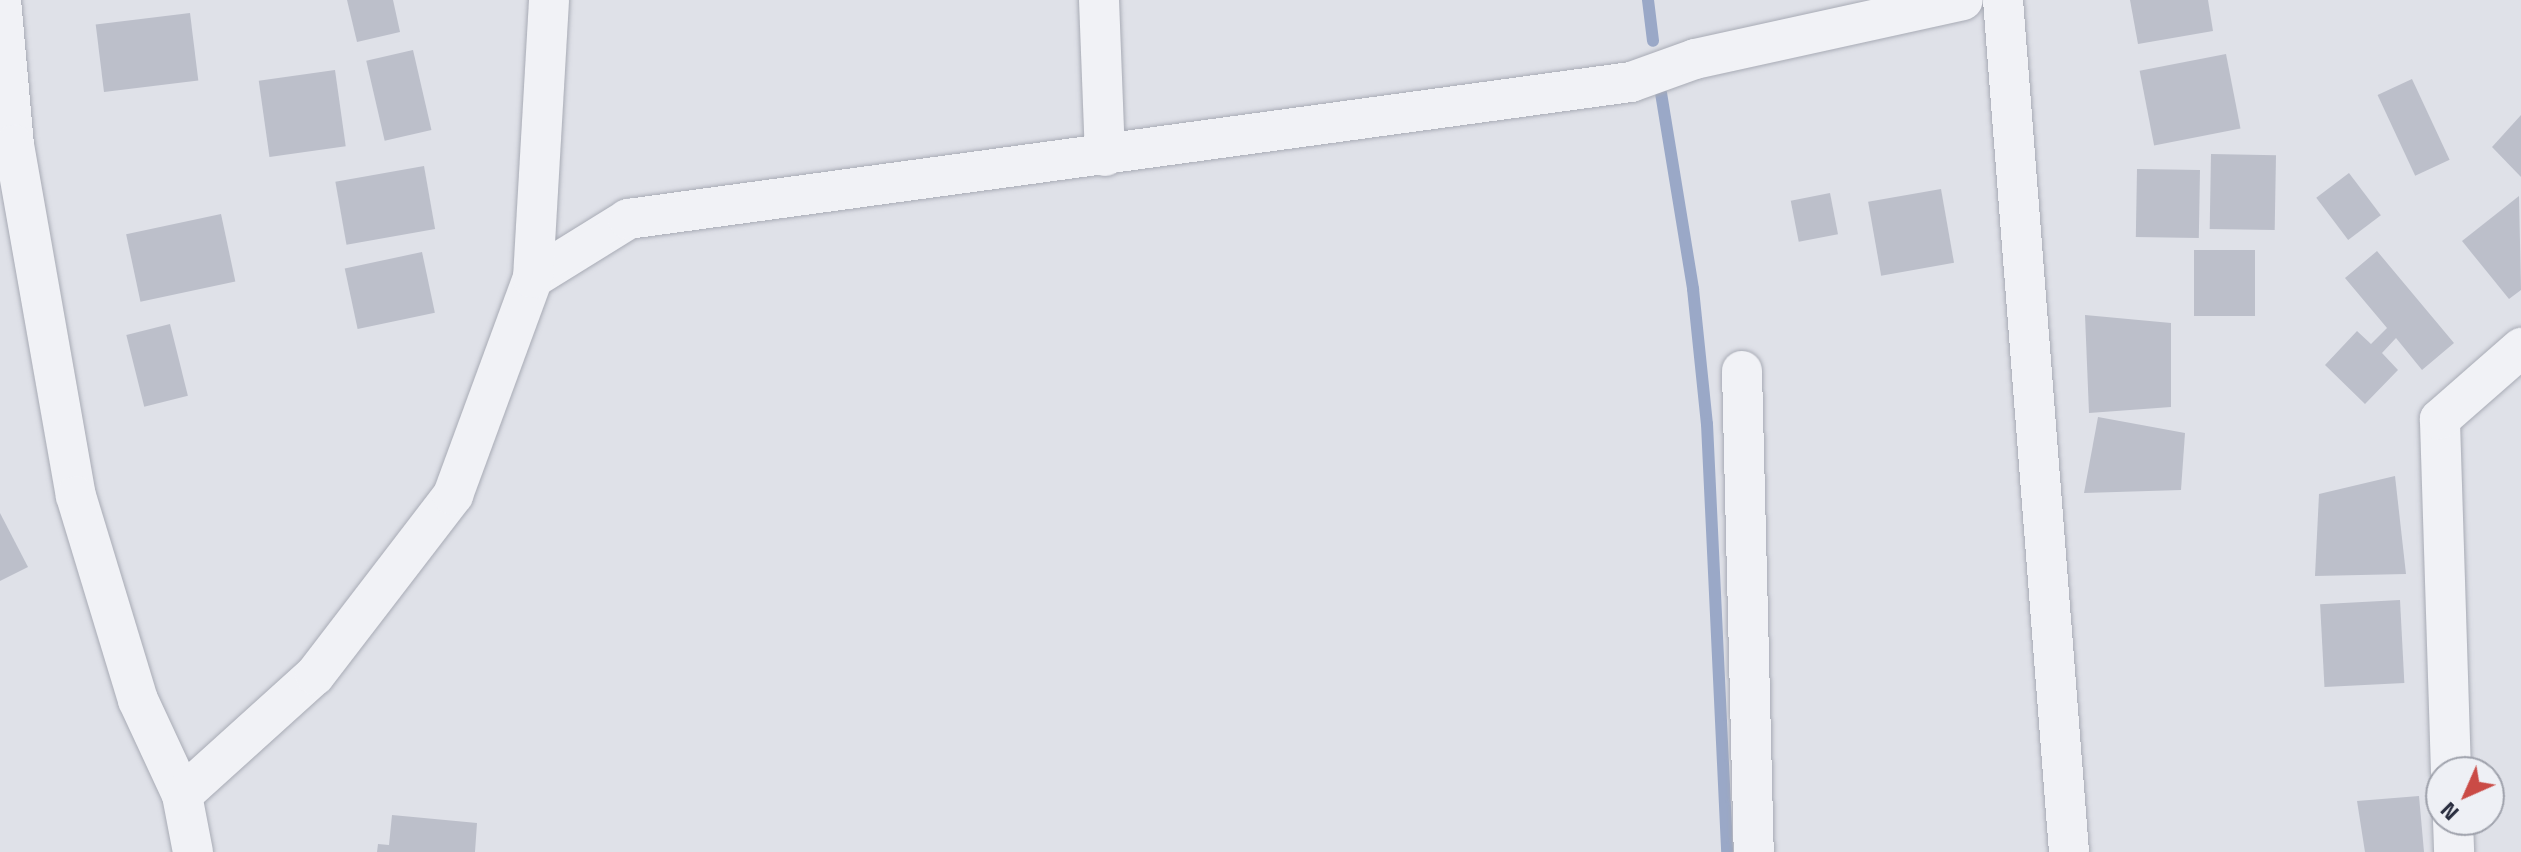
<!DOCTYPE html>
<style>
body{margin:0}
#map{position:relative;width:2521px;height:852px;overflow:hidden;background:#dfe1e8;font-family:"Titillium Web",sans-serif}
div>[style]{position:absolute}
[style*='--x']{left:calc(var(--x)*1px);top:calc(var(--y)*1px);width:calc(var(--w)*1px);rotate:calc(var(--a)*1deg)}
.stream>*{height:12px;margin:-6px;padding:0 6px;transform-origin:6px;border-radius:6px;background:#9aa8c7}
.building>*{inset:0;background:#bcbfca;transform-origin:0 0}
.roads{filter:drop-shadow(0 0 2px #a8abb5) drop-shadow(0 0 2px #a8abb5)}
.minor>*{height:40px;margin:-20px;padding:0 20px;transform-origin:20px;border-radius:20px;background:#f1f2f6}
span{translate:-50% -50%;white-space:nowrap;text-align:center;line-height:1.15;-webkit-text-stroke:6px #eef0f5;paint-order:stroke}
.north{position:absolute;left:2425px;top:756px;width:80px;height:80px;box-sizing:border-box;background:#eef0f5;border:2px solid #9fa2ac;border-radius:50%;rotate:225deg;font-size:22px;font-weight:700;line-height:32px;text-align:center;color:#282c3e}
.north::after{content:'';display:block;margin:auto;width:28px;height:36px;background:#ca4b46;clip-path:polygon(50% 0,100% 100%,50% 72%,0 100%)}
</style>
<div id="map">
<div class="stream">
<div style="--x:1648;--y:0;--w:41;--a:83"></div>
<div style="--x:1661;--y:93;--w:199;--a:80.7"></div>
<div style="--x:1693;--y:289;--w:136;--a:84.1"></div>
<div style="--x:1707;--y:424;--w:428;--a:87.3"></div>
</div>
<div class="building">
<div style="clip-path:polygon(347px 0,393px 0,400px 32px,357px 42px)"></div>
<div style="clip-path:polygon(2130px 0,2208px 0,2213px 31px,2138px 44px)"></div>
<div style="left:190px;top:13px;width:68px;height:95px;rotate:83deg"></div>
<div style="left:413px;top:50px;width:82px;height:48px;rotate:77deg"></div>
<div style="left:2226px;top:54px;width:76px;height:88px;rotate:79deg"></div>
<div style="left:335px;top:70px;width:77px;height:77px;rotate:82deg"></div>
<div style="left:2412px;top:79px;width:89px;height:38px;rotate:65deg"></div>
<div style="clip-path:polygon(2521px 115px,2521px 177px,2492px 147px)"></div>
<div style="left:2211px;top:154px;width:65px;height:75px;rotate:1deg"></div>
<div style="left:424px;top:166px;width:64px;height:90px;rotate:80deg"></div>
<div style="left:2137px;top:169px;width:63px;height:68px;rotate:1deg"></div>
<div style="left:2349px;top:173px;width:53px;height:41px;rotate:53deg"></div>
<div style="left:1941px;top:189px;width:75px;height:74px;rotate:80deg"></div>
<div style="left:1830px;top:193px;width:42px;height:40px;rotate:79deg"></div>
<div style="clip-path:polygon(2519px 196px,2521px 290px,2509px 299px,2462px 241px)"></div>
<div style="left:221px;top:214px;width:69px;height:97px;rotate:78deg"></div>
<div style="left:2194px;top:250px;width:61px;height:66px"></div>
<div style="clip-path:polygon(2377px 251px,2454px 343px,2422px 370px,2396px 338px,2382px 353px,2398px 370px,2365px 404px,2325px 365px,2357px 331px,2371px 344px,2387px 328px,2345px 278px)"></div>
<div style="left:422px;top:252px;width:62px;height:79px;rotate:78deg"></div>
<div style="clip-path:polygon(2085px 315px,2171px 323px,2171px 407px,2089px 413px)"></div>
<div style="left:170px;top:324px;width:74px;height:45px;rotate:76deg"></div>
<div style="clip-path:polygon(2098px 417px,2185px 433px,2181px 490px,2084px 493px)"></div>
<div style="clip-path:polygon(2395px 476px,2406px 574px,2315px 576px,2319px 494px)"></div>
<div style="clip-path:polygon(0 513px,28px 567px,0 581px)"></div>
<div style="left:2400px;top:600px;width:83px;height:80px;rotate:87deg"></div>
<div style="clip-path:polygon(2419px 796px,2424px 852px,2365px 852px,2357px 801px)"></div>
<div style="clip-path:polygon(392px 815px,477px 823px,475px 852px,377px 852px,378px 844px,389px 845px)"></div>
</div>
<div class="roads">
<div class="minor">
<div style="--x:1;--y:0;--w:146;--a:84.9"></div>
<div style="--x:14;--y:145;--w:356;--a:80"></div>
<div style="--x:76;--y:496;--w:213;--a:73.1"></div>
<div style="--x:138;--y:700;--w:105;--a:65.1"></div>
<div style="--x:182;--y:795;--w:58;--a:79.1"></div>
<div style="--x:1099;--y:0;--w:156;--a:87.8"></div>
<div style="--x:2003;--y:0;--w:855;--a:85.57"></div>
<div style="--x:533;--y:278;--w:112;--a:-31.8"></div>
<div style="--x:628;--y:219;--w:1012;--a:-7.78"></div>
<div style="--x:1631;--y:82;--w:68;--a:-19.8"></div>
<div style="--x:1695;--y:59;--w:274;--a:-12.4"></div>
<div style="--x:1742;--y:371;--w:481;--a:88.6"></div>
<div style="--x:2451;--y:772;--w:353;--a:-91.8"></div>
<div style="--x:2440;--y:419;--w:108;--a:-41.2"></div>
<div style="--x:182;--y:795;--w:179;--a:-42.1"></div>
<div style="--x:315;--y:675;--w:227;--a:-52.5"></div>
<div style="--x:453;--y:495;--w:231;--a:-69.8"></div>
<div style="--x:533;--y:278;--w:278;--a:-86.7"></div>
<div style="--x:2453;--y:820;--w:32;--a:88"></div>
</div>
</div>
<div class="north">N</div>
</div>
